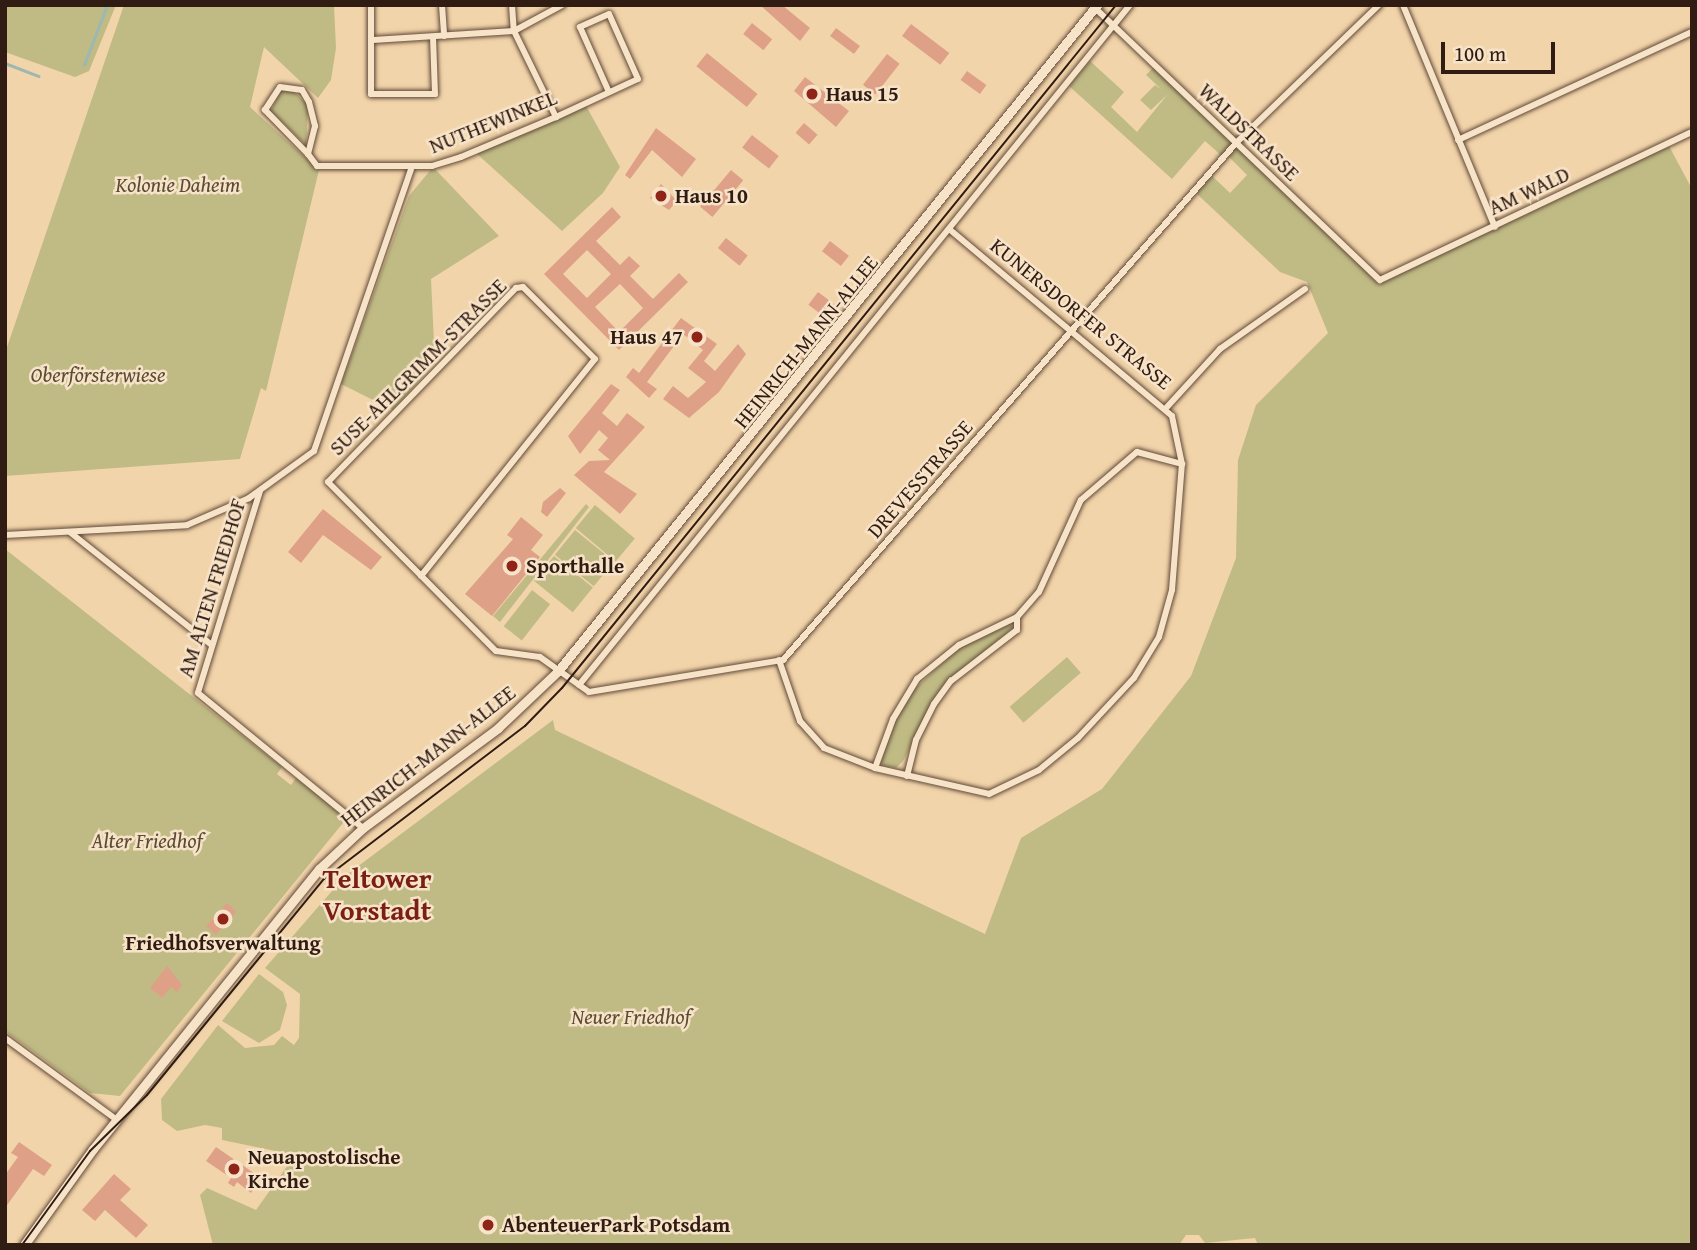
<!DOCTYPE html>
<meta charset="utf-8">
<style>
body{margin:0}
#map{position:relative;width:1697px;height:1250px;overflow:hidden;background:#f2d4aa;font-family:"Gentium Book Plus",serif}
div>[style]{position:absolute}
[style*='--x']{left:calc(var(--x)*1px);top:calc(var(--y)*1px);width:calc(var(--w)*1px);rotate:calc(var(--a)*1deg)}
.green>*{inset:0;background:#c0bb85;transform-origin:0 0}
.stream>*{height:2.5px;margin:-1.25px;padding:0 1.25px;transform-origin:1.25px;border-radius:1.25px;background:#9db7b1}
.building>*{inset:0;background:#dea188;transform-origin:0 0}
.roads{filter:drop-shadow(0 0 2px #614a39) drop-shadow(0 0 2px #614a39)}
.street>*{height:6px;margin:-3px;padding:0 3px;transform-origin:3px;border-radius:3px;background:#f7e3c8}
.secondary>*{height:9px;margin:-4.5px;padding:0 4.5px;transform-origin:4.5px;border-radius:4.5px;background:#f7e3c8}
.tram>*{height:2px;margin:-1px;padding:0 1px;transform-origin:1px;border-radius:1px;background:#311c13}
.dots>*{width:19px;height:19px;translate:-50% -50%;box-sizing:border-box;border:4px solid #f7e3c8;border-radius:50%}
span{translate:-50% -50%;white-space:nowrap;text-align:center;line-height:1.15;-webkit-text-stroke:5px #f7e3c8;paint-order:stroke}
.poi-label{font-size:21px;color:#311c13;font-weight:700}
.left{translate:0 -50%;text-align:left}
.right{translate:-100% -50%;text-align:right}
.street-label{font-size:21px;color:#311c13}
.park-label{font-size:21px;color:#5c4c35;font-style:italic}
.district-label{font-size:28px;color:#7a1f14;font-weight:700}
.frame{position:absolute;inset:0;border:7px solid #311c13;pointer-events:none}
.scale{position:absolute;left:1441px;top:42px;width:114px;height:32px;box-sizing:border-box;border:4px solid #311c13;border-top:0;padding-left:9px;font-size:21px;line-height:24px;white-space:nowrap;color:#311c13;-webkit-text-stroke:5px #f7e3c8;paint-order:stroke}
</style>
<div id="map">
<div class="green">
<div style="clip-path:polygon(5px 5px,116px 5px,89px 71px,75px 77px,5px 52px)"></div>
<div style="clip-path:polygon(124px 5px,334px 5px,336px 48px,331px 80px,318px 98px,264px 47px,250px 107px,319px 170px,266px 391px,261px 388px,240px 459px,5px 476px,5px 353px)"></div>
<div style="clip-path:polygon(1090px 61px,1124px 92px,1111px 107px,1137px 132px,1167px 95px,1151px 110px,1140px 100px,1155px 85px,1161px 89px,1146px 75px,1154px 67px,1235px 143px,1223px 157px,1205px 141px,1172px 179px,1069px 86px)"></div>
<div style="clip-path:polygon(291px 89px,308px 105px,306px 145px,271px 111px,280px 91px)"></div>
<div style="clip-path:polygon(585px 104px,620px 167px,603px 193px,562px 231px,476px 153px)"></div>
<div style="clip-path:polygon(1237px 145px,1378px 283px,1669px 146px,1692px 189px,1692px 1245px,1258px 1245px,1255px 1238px,1205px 1243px,1199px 1235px,1186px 1235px,1179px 1245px,213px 1245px,200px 1195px,207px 1188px,256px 1210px,295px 1155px,222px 1140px,222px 1128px,205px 1125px,177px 1131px,162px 1120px,161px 1099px,218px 1025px,245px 1048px,274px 1045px,282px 1036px,294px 1045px,299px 1038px,300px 994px,265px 968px,345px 876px,553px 720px,555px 730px,985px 934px,1021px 838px,1102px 789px,1191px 676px,1236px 558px,1238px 460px,1256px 405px,1328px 333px,1307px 282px,1280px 272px,1196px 193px,1211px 175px,1230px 193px,1247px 175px,1228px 156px)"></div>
<div style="clip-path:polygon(433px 167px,499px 236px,431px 279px,435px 363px,393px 410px,341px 384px,409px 196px)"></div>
<div style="clip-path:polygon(586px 504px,589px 507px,500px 622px,493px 616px)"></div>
<div style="left:595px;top:505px;width:52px;height:30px;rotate:40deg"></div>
<div style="left:575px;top:530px;width:50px;height:32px;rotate:39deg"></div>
<div style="clip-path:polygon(5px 549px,282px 767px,277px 774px,282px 778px,291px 785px,296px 778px,347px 818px,120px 1096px,90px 1093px,5px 1031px)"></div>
<div style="left:554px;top:556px;width:50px;height:32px;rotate:39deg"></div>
<div style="left:532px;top:590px;width:23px;height:46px;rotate:38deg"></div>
<div style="clip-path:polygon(1009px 623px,1013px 628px,947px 681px,903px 761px,896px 768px,884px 766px,880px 761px,894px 721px,911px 692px,959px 648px)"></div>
<div style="left:1067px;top:657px;width:21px;height:76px;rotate:49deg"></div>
<div style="clip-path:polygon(259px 974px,283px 992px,287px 1005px,280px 1030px,259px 1043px,222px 1021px)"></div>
</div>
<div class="stream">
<div style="--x:5;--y:63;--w:36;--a:21"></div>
<div style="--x:84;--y:65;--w:64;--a:-69"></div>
</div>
<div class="building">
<div style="clip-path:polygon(760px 5px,782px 5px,810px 28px,800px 41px)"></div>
<div style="left:752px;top:23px;width:26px;height:14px;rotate:39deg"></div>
<div style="left:911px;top:24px;width:48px;height:15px;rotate:37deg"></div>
<div style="left:836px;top:28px;width:30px;height:10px;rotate:37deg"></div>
<div style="left:707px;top:53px;width:65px;height:17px;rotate:39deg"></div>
<div style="left:887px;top:54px;width:16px;height:39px;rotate:38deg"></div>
<div style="left:967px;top:71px;width:24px;height:11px;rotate:36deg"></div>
<div style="clip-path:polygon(805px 77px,849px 111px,836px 127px,794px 91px)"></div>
<div style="left:804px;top:123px;width:18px;height:13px;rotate:41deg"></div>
<div style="clip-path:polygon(656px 128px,696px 159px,682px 177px,652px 150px,630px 179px,625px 175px)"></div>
<div style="left:752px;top:135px;width:34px;height:16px;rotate:38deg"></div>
<div style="left:731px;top:170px;width:16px;height:48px;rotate:40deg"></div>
<div style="clip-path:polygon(661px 184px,677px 201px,669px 210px,650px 198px)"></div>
<div style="clip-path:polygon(evenodd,612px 207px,621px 217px,596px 241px,620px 265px,629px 256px,640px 266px,630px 276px,653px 299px,679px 273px,688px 282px,619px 350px,544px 274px,612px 207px,587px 250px,611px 274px,587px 298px,563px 274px,587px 250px,612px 207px,620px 284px,643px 308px,619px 332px,595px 307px,620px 284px)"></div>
<div style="left:726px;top:238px;width:28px;height:13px;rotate:39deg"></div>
<div style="left:830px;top:241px;width:24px;height:13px;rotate:38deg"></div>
<div style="left:818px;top:292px;width:20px;height:16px;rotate:37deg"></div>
<div style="clip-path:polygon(681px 318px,717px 344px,704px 361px,715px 371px,738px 344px,746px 354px,719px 392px,689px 418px,663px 399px,673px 386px,688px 398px,706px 382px,688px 368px,703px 350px,683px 334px,647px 382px,657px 389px,649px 398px,626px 377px,633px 368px,639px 373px)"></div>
<div style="clip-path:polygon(611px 384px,620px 390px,602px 413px,617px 426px,627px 413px,645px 427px,604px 472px,637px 494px,620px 514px,574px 475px,589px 461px,610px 460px,598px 450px,608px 438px,599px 430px,580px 454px,568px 436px)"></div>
<div style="clip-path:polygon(560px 488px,566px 493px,547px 517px,541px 512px,543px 502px)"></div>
<div style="clip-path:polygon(323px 509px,382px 557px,371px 570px,323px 535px,301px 563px,288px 552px)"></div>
<div style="clip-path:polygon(521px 517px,543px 535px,531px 550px,540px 557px,492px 616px,465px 594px,513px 539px,507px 535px)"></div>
<div style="left:227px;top:903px;width:13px;height:31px;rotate:42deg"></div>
<div style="clip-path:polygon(167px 966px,182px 985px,177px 992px,171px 987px,162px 998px,150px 988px)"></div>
<div style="clip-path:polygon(19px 1142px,52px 1165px,44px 1176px,33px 1169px,5px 1208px,5px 1175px,18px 1157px,11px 1153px)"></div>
<div style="clip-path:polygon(216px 1147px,261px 1178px,251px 1193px,237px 1182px,234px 1187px,228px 1183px,231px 1178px,206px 1161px)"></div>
<div style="clip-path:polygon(114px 1174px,131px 1189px,120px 1200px,148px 1225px,136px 1238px,105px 1210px,95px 1221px,82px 1210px)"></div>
</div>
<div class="roads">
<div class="street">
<div style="--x:371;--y:5;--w:89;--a:90"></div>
<div style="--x:371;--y:94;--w:64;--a:0"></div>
<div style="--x:435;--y:94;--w:57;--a:-92"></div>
<div style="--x:442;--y:5;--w:31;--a:86"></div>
<div style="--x:512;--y:5;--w:26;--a:86"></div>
<div style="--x:514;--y:31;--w:96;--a:64"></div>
<div style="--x:1403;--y:5;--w:240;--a:67.5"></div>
<div style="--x:1095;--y:8;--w:394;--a:43.7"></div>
<div style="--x:1380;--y:280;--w:345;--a:-25.4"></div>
<div style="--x:373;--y:40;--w:141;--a:-3.7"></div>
<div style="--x:514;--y:31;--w:55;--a:-28.4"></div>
<div style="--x:1458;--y:140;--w:258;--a:-24.8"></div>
<div style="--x:308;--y:154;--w:62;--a:-134.3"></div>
<div style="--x:265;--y:110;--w:27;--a:-57"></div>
<div style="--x:280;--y:87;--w:22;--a:8"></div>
<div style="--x:302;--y:90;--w:14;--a:60"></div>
<div style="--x:309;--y:102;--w:25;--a:76"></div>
<div style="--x:315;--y:126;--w:29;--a:104"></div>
<div style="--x:308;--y:154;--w:15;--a:53"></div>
<div style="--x:317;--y:166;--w:115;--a:0"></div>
<div style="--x:432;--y:166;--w:30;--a:-17"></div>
<div style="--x:461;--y:157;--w:103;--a:-22.8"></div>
<div style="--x:556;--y:117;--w:90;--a:-24.9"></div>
<div style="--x:638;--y:79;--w:71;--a:-114"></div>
<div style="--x:609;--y:14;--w:32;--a:156"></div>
<div style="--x:580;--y:27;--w:71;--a:66"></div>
<div style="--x:1167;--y:407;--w:79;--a:-47.6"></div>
<div style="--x:1220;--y:349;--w:104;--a:-35.2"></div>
<div style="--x:260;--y:491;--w:211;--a:107.1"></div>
<div style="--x:198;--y:693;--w:213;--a:39.3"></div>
<div style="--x:71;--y:533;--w:180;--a:38.5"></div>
<div style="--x:5;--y:535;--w:182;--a:-3.1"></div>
<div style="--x:187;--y:525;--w:68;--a:-23.5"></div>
<div style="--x:249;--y:498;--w:80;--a:-35.9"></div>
<div style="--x:314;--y:451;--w:298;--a:-71"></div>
<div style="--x:421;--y:576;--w:278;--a:-51.3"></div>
<div style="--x:595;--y:359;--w:102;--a:-135"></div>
<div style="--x:523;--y:287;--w:7;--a:172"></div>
<div style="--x:516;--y:288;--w:270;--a:134.1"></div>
<div style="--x:328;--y:482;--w:238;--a:45.2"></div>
<div style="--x:496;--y:651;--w:44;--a:7.8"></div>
<div style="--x:540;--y:657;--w:60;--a:35.5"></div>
<div style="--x:589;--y:692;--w:197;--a:-9.4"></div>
<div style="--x:783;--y:660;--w:687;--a:-48.77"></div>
<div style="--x:1236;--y:143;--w:199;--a:-44"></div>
<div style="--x:779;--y:660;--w:65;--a:71"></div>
<div style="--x:800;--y:721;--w:36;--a:48"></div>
<div style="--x:824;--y:748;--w:55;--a:21.4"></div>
<div style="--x:875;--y:768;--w:117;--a:12.8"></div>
<div style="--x:989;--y:794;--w:55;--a:-25.6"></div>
<div style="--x:1039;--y:770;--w:50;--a:-39.4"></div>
<div style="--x:1078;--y:738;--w:82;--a:-47"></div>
<div style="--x:1134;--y:678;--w:48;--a:-58.6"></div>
<div style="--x:1159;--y:637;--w:49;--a:-74.5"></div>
<div style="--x:1172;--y:590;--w:126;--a:-85.5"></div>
<div style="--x:1182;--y:464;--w:49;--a:-101.8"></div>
<div style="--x:1172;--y:416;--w:291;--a:-140"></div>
<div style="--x:579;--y:685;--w:875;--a:-50.98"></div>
<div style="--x:875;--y:768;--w:52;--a:-69.8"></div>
<div style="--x:893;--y:719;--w:47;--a:-59"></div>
<div style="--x:917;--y:679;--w:54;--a:-39"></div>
<div style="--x:959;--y:645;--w:64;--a:-25.8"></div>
<div style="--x:1017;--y:617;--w:33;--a:-49"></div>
<div style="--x:1039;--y:592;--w:101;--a:-65.5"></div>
<div style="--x:1081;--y:500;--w:74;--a:-40.6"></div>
<div style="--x:1137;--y:452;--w:47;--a:14.9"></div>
<div style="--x:907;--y:776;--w:37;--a:-76"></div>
<div style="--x:916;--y:740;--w:40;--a:-63.4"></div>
<div style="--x:934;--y:704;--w:29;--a:-54"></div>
<div style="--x:951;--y:681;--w:83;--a:-37.7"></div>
<div style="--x:1017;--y:630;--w:13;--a:-90"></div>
<div style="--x:5;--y:1038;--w:139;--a:36.2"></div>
</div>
<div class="secondary">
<div style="--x:24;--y:1245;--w:118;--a:-54.3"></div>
<div style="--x:93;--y:1149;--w:360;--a:-51.1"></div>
<div style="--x:319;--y:869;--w:60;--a:-43"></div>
<div style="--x:363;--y:828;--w:168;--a:-36.5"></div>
<div style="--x:498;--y:728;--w:83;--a:-43.5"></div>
<div style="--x:558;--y:671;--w:857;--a:-51.02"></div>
</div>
</div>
<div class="tram">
<div style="--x:22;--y:1245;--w:116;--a:-54.1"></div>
<div style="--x:90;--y:1151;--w:80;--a:-44.5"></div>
<div style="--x:147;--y:1095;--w:279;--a:-50.7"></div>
<div style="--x:324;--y:879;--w:253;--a:-37.3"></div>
<div style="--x:525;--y:726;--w:53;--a:-45.8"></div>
<div style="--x:562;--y:688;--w:879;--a:-50.95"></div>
</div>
<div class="dots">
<div style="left:812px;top:94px;background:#8f2418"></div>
<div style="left:661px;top:196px;background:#8f2418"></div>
<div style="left:697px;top:337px;background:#8f2418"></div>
<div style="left:512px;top:566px;background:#8f2418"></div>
<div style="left:223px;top:919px;background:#8f2418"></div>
<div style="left:234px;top:1169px;background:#8f2418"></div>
<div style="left:488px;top:1225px;background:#8f2418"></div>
</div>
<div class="poi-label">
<span class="left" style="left:826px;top:94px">Haus 15</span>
<span class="left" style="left:675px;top:196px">Haus 10</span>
<span class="right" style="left:683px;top:337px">Haus 47</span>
<span class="left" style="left:526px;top:566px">Sporthalle</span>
<span style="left:223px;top:943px">Friedhofsverwaltung</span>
<span class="left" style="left:248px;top:1169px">Neuapostolische<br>Kirche</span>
<span class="left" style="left:502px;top:1225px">AbenteuerPark Potsdam</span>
</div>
<div class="street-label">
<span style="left:493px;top:122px;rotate:-22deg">NUTHEWINKEL</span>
<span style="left:1249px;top:132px;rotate:44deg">WALDSTRASSE</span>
<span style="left:1529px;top:191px;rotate:-25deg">AM WALD</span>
<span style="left:1081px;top:314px;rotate:39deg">KUNERSDORFER STRASSE</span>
<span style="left:806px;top:342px;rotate:-51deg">HEINRICH-MANN-ALLEE</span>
<span style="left:418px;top:367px;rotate:-45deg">SUSE-AHLGRIMM-STRASSE</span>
<span style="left:920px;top:479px;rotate:-49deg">DREVESSTRASSE</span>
<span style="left:212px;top:588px;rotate:-73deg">AM ALTEN FRIEDHOF</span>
<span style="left:428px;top:756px;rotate:-38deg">HEINRICH-MANN-ALLEE</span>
</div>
<div class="park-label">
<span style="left:178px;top:185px">Kolonie Daheim</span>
<span style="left:98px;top:375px">Oberförsterwiese</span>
<span style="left:147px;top:841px">Alter Friedhof</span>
<span style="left:631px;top:1017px">Neuer Friedhof</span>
</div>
<div class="district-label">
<span style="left:377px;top:894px">Teltower<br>Vorstadt</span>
</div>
<div class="frame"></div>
<div class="scale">100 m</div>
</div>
